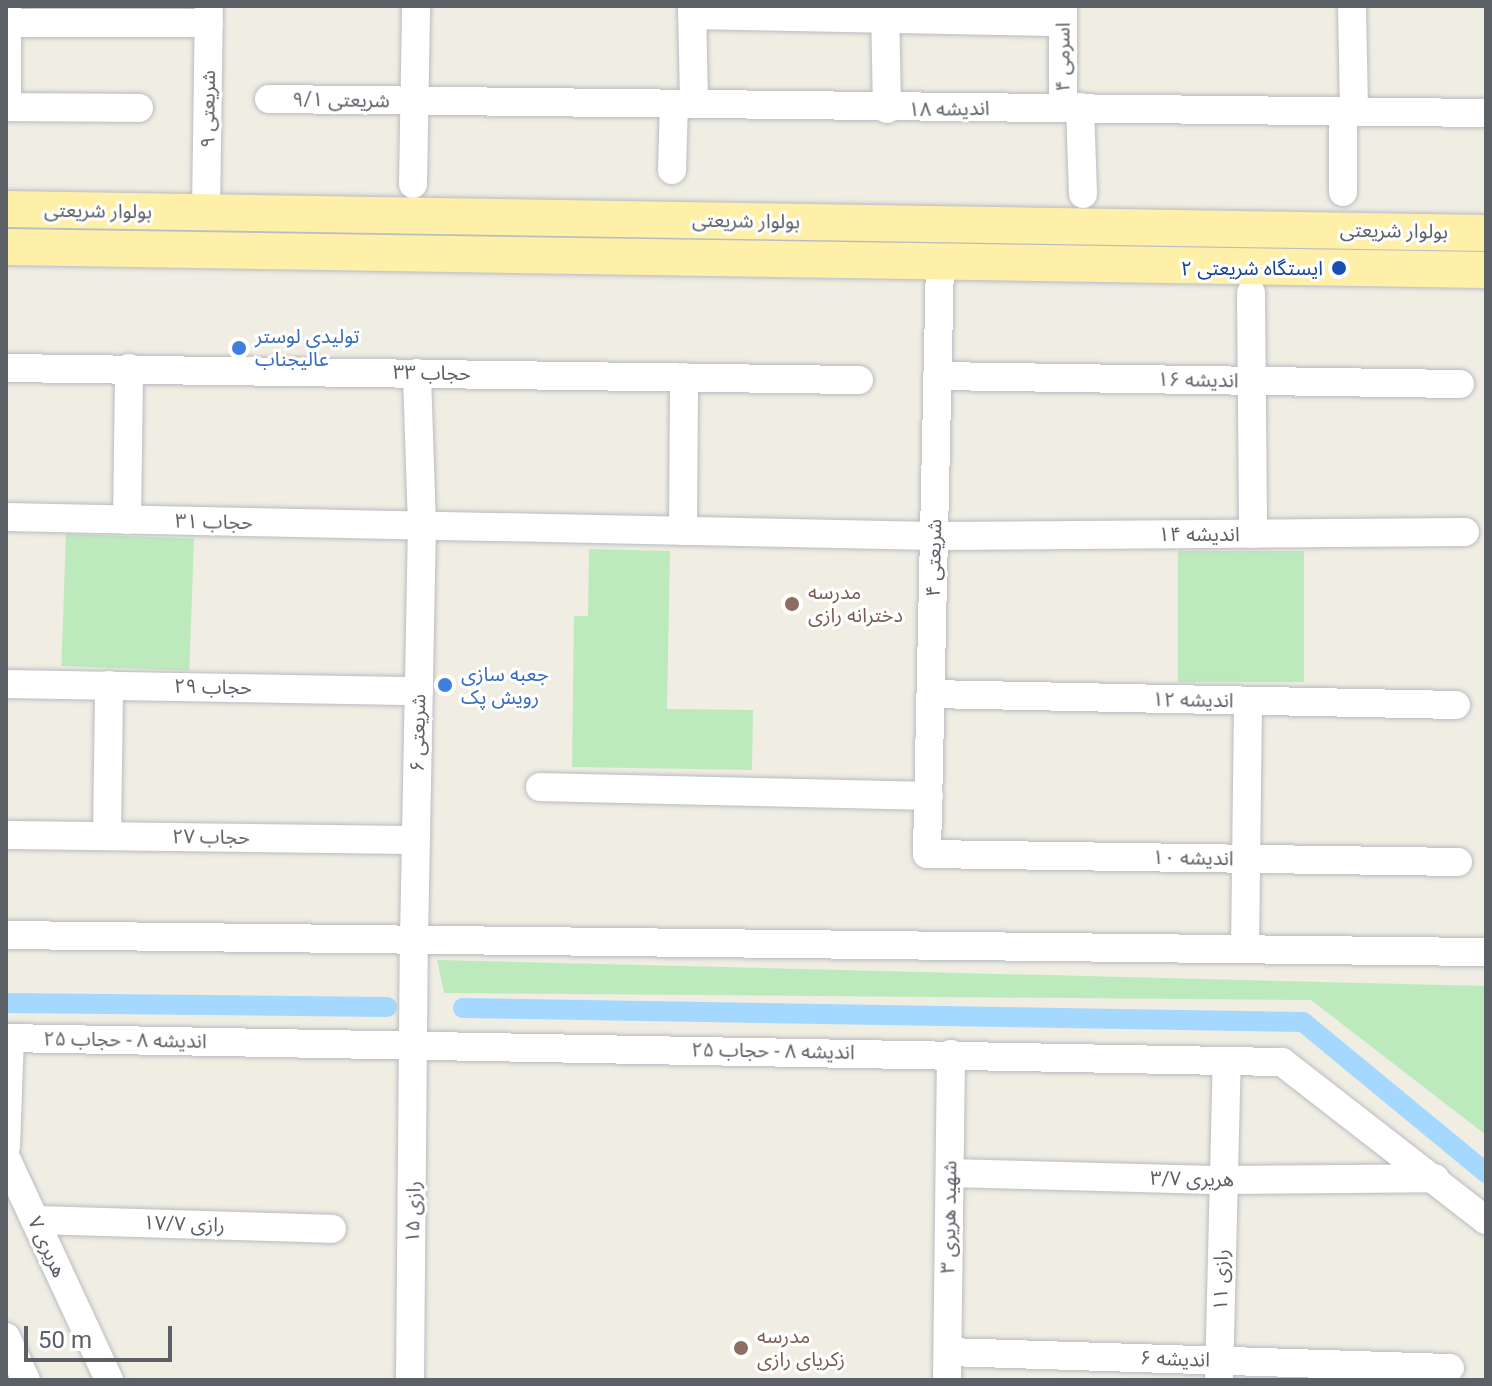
<!DOCTYPE html>
<meta charset="utf-8">
<style>
body{margin:0}
#map{position:relative;width:1492px;height:1386px;overflow:hidden;background:#f0ede3;font-family:Roboto,"Noto Sans Arabic",sans-serif}
div>[style]{position:absolute}
[style*='--x']{left:calc(var(--x)*1px);top:calc(var(--y)*1px);width:calc(var(--w)*1px);rotate:calc(var(--a)*1deg)}
.green>*{inset:0;background:#bdeabd;transform-origin:0 0}
.canal>*{height:20px;margin:-10px;padding:0 10px;transform-origin:10px;border-radius:10px;background:#a4d8ff}
.roads{filter:drop-shadow(0 0 2px #b8bcc1) drop-shadow(0 0 2px #b8bcc1)}
.minor>*{height:28px;margin:-14px;padding:0 14px;transform-origin:14px;border-radius:14px;background:#fff}
.major>*{height:36px;margin:-18px;padding:0 18px;transform-origin:18px;border-radius:18px;background:#fff0a9}
.dots>*{width:22px;height:22px;translate:-50% -50%;box-sizing:border-box;border:4px solid #fff;border-radius:50%}
span{translate:-50% -50%;white-space:nowrap;text-align:center;line-height:1.15;-webkit-text-stroke:6px #fff;paint-order:stroke}
.street-label{font-size:20px;color:#5b6066}
.transit-label{font-size:20px;color:#164399}
.right{translate:-100% -50%;text-align:right}
.shop-label{font-size:20px;color:#366cbe}
.left{translate:0 -50%;text-align:left}
.education-label{font-size:20px;color:#785e54}
.frame{position:absolute;inset:0;border:8px solid #5b6066;pointer-events:none}
.scale{position:absolute;left:24px;top:1326px;width:148px;height:36px;box-sizing:border-box;border:4px solid #5b6066;border-top:0;padding-left:10px;font-size:24px;line-height:28px;white-space:nowrap;color:#5b6066;-webkit-text-stroke:6px #fff;paint-order:stroke}
</style>
<div id="map">
<div class="green">
<div style="left:66px;top:534px;width:128px;height:132px;rotate:2deg"></div>
<div style="clip-path:polygon(589px 549px,670px 551px,667px 709px,753px 710px,752px 770px,572px 767px,574px 616px,588px 616px)"></div>
<div style="left:1178px;top:551px;width:126px;height:131px"></div>
<div style="clip-path:polygon(437px 960px,1486px 986px,1486px 1135px,1311px 1000px,444px 993px)"></div>
</div>
<div class="canal">
<div style="--x:6;--y:1003;--w:381;--a:0.6"></div>
<div style="--x:463;--y:1008;--w:840;--a:0.95"></div>
<div style="--x:1303;--y:1022;--w:237;--a:39.5"></div>
</div>
<div class="roads">
<div class="minor">
<div style="--x:7;--y:6;--w:101;--a:90"></div>
<div style="--x:7;--y:107;--w:132;--a:0.4"></div>
<div style="--x:692;--y:6;--w:98;--a:88.8"></div>
<div style="--x:885;--y:6;--w:103;--a:88.9"></div>
<div style="--x:1063;--y:6;--w:101;--a:90"></div>
<div style="--x:1352;--y:6;--w:104;--a:88.9"></div>
<div style="--x:692;--y:15;--w:371;--a:1.1"></div>
<div style="--x:7;--y:23;--w:202;--a:0"></div>
<div style="--x:269;--y:99;--w:1215;--a:0.66"></div>
<div style="--x:1080;--y:107;--w:87;--a:88"></div>
<div style="--x:1343;--y:111;--w:81;--a:90"></div>
<div style="--x:672;--y:170;--w:66;--a:-88.3"></div>
<div style="--x:413;--y:184;--w:178;--a:-89"></div>
<div style="--x:206;--y:213;--w:207;--a:-89.2"></div>
<div style="--x:940;--y:262;--w:592;--a:91.26"></div>
<div style="--x:927;--y:854;--w:531;--a:0.86"></div>
<div style="--x:1251;--y:293;--w:241;--a:89.5"></div>
<div style="--x:6;--y:368;--w:853;--a:0.81"></div>
<div style="--x:937;--y:376;--w:523;--a:0.88"></div>
<div style="--x:6;--y:517;--w:928;--a:1.17"></div>
<div style="--x:934;--y:536;--w:531;--a:-0.43"></div>
<div style="--x:127;--y:520;--w:152;--a:-89.2"></div>
<div style="--x:683;--y:531;--w:154;--a:-89.6"></div>
<div style="--x:6;--y:684;--w:413;--a:1"></div>
<div style="--x:931;--y:694;--w:525;--a:1.2"></div>
<div style="--x:540;--y:787;--w:389;--a:1.3"></div>
<div style="--x:6;--y:835;--w:410;--a:0.7"></div>
<div style="--x:107;--y:836;--w:151;--a:-89.2"></div>
<div style="--x:6;--y:935;--w:1480;--a:0.66"></div>
<div style="--x:1245;--y:949;--w:248;--a:-89.3"></div>
<div style="--x:6;--y:1038;--w:1276;--a:1.08"></div>
<div style="--x:1282;--y:1062;--w:258;--a:37.8"></div>
<div style="--x:6;--y:1146;--w:108;--a:-87.9"></div>
<div style="--x:6;--y:1158;--w:245;--a:65.1"></div>
<div style="--x:950;--y:1173;--w:273;--a:1.5"></div>
<div style="--x:1223;--y:1180;--w:212;--a:-0.5"></div>
<div style="--x:35;--y:1220;--w:297;--a:1.7"></div>
<div style="--x:6;--y:1337;--w:47;--a:65.1"></div>
<div style="--x:948;--y:1352;--w:502;--a:1.83"></div>
<div style="--x:1219;--y:1379;--w:318;--a:-88.6"></div>
<div style="--x:410;--y:1380;--w:440;--a:-89.5"></div>
<div style="--x:414;--y:940;--w:414;--a:-88.9"></div>
<div style="--x:422;--y:526;--w:153;--a:-91.9"></div>
<div style="--x:947;--y:1380;--w:326;--a:-89.3"></div>
</div>
<div class="major">
<div style="--x:6;--y:209;--w:1480;--a:0.93"></div>
<div style="--x:6;--y:247;--w:1480;--a:0.89"></div>
</div>
</div>
<div class="dots">
<div style="left:1339px;top:268px;background:#1a4fb4"></div>
<div style="left:239px;top:348px;background:#3f7fe0"></div>
<div style="left:792px;top:604px;background:#8d6e63"></div>
<div style="left:445px;top:685px;background:#3f7fe0"></div>
<div style="left:741px;top:1348px;background:#8d6e63"></div>
</div>
<div class="street-label">
<span style="left:1063px;top:57px;rotate:-90deg">اسرمی ۴</span>
<span style="left:341px;top:100px;rotate:1deg">شریعتی ۹/۱</span>
<span style="left:208px;top:109px;rotate:-89deg">شریعتی ۹</span>
<span style="left:949px;top:109px;rotate:-1deg">اندیشه ۱۸</span>
<span style="left:98px;top:211px;rotate:1deg">بولوار شریعتی</span>
<span style="left:746px;top:221px;rotate:1deg">بولوار شریعتی</span>
<span style="left:1394px;top:231px;rotate:1deg">بولوار شریعتی</span>
<span style="left:432px;top:373px;rotate:1deg">حجاب ۳۳</span>
<span style="left:1198px;top:380px;rotate:1deg">اندیشه ۱۶</span>
<span style="left:214px;top:522px;rotate:1deg">حجاب ۳۱</span>
<span style="left:1199px;top:534px">اندیشه ۱۴</span>
<span style="left:934px;top:558px;rotate:-89deg">شریعتی ۴</span>
<span style="left:213px;top:687px;rotate:1deg">حجاب ۲۹</span>
<span style="left:1193px;top:700px;rotate:1deg">اندیشه ۱۲</span>
<span style="left:418px;top:733px;rotate:-89deg">شریعتی ۶</span>
<span style="left:211px;top:837px;rotate:1deg">حجاب ۲۷</span>
<span style="left:1193px;top:858px;rotate:1deg">اندیشه ۱۰</span>
<span style="left:125px;top:1040px;rotate:1deg">اندیشه ۸ - حجاب ۲۵</span>
<span style="left:773px;top:1051px;rotate:1deg">اندیشه ۸ - حجاب ۲۵</span>
<span style="left:1192px;top:1179px;rotate:1deg">هریری ۳/۷</span>
<span style="left:413px;top:1212px;rotate:-89deg">رازی ۱۵</span>
<span style="left:949px;top:1217px;rotate:-89deg">شهید هریری ۳</span>
<span style="left:184px;top:1224px;rotate:2deg">رازی ۱۷/۷</span>
<span style="left:47px;top:1247px;rotate:65deg">هریری ۷</span>
<span style="left:1221px;top:1280px;rotate:-89deg">رازی ۱۱</span>
<span style="left:1175px;top:1359px;rotate:2deg">اندیشه ۶</span>
</div>
<div class="transit-label">
<span class="right" style="left:1323px;top:268px">ایستگاه شریعتی ۲</span>
</div>
<div class="shop-label">
<span class="left" style="left:255px;top:348px">تولیدی لوستر<br>عالیجناب</span>
<span class="left" style="left:461px;top:686px">جعبه سازی<br>رویش پک</span>
</div>
<div class="education-label">
<span class="left" style="left:808px;top:604px">مدرسه<br>دخترانه رازی</span>
<span class="left" style="left:757px;top:1348px">مدرسه<br>زکریای رازی</span>
</div>
<div class="frame"></div>
<div class="scale">50 m</div>
</div>
